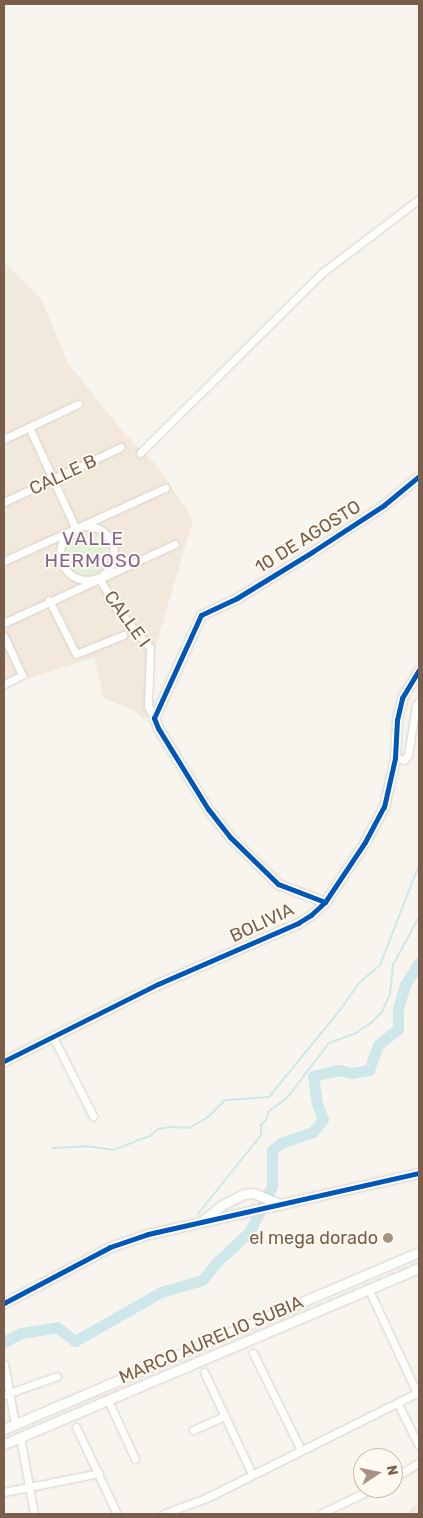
<!DOCTYPE html>
<style>
body{margin:0}
#map{position:relative;width:423px;height:1518px;overflow:hidden;background:#f8f5ee;font-family:Rubik,sans-serif}
div>[style]{position:absolute}
[style*='--x']{left:calc(var(--x)*1px);top:calc(var(--y)*1px);width:calc(var(--w)*1px);rotate:calc(var(--a)*1deg)}
.residential>*{inset:0;background:#f2e8db}
.green>*{inset:0;background:#e4f1d8}
.round{border-radius:50%}
.stream>*{height:2px;margin:-1px;padding:0 1px;transform-origin:1px;border-radius:1px;background:#cee7ea}
.river>*{height:11px;margin:-5.5px;padding:0 5.5px;transform-origin:5.5px;border-radius:5.5px;background:#cee7ea}
.roads{filter:drop-shadow(0 0 1px #d8d2cc) drop-shadow(0 0 1px #d8d2cc)}
.minor>*{height:7px;margin:-3.5px;padding:0 3.5px;transform-origin:3.5px;border-radius:3.5px;background:#fefefc}
.minor>.ring{margin:-3.5px;padding:0;box-sizing:content-box;background:none;border:7px solid #fefefc;border-radius:50%}
.tertiary>*{height:9px;margin:-4.5px;padding:0 4.5px;transform-origin:4.5px;border-radius:4.5px;background:#fefefc}
.secondary>*{height:9px;margin:-4.5px;padding:0 4.5px;transform-origin:4.5px;border-radius:4.5px;background:#fefefc}
.primary>*{height:10px;margin:-5px;padding:0 5px;transform-origin:5px;border-radius:5px;background:#f4efe6}
.rail>*{height:2px;margin-top:-1px;transform-origin:0;background:repeating-linear-gradient(90deg,#e5e3e6 0 8px,transparent 0 13px)}
.cycleway>*{height:5px;margin:-2.5px;padding:0 2.5px;transform-origin:2.5px;border-radius:2.5px;background:#0057b8}
.dots>*{width:14px;height:14px;translate:-50% -50%;box-sizing:border-box;border:2px solid #fffaf0;border-radius:50%}
span{translate:-50% -50%;white-space:nowrap;text-align:center;line-height:1.15;-webkit-text-stroke:4px #fffaf0;paint-order:stroke}
.street-label{font-size:18px;color:#7a5d4a}
.poi-label{font-size:18px;color:#7a5d4a}
.right{translate:-100% -50%;text-align:right}
.neighbourhood-label{font-size:19px;color:#876396;letter-spacing:1px}
.frame{position:absolute;inset:0;border:5px solid #7a5d4a;pointer-events:none}
.north{position:absolute;left:353px;top:1448px;width:50px;height:50px;box-sizing:border-box;background:#fffaf0;border:1px solid #cabbae;border-radius:50%;rotate:79deg;font-size:14px;font-weight:700;line-height:20px;text-align:center;color:#7a5d4a}
.north::after{content:'';display:block;margin:auto;width:18px;height:22px;background:#a69283;clip-path:polygon(50% 0,100% 100%,50% 72%,0 100%)}
</style>
<div id="map">
<div class="residential">
<div style="clip-path:polygon(4px 262px,41px 299px,68px 363px,123px 432px,160px 469px,193px 520px,155px 649px,148px 706px,150px 712px,144px 721px,135px 711px,104px 698px,94px 658px,4px 686px)"></div>
</div>
<div class="green">
<div class="round" style="left:65px;top:531px;width:44px;height:44px"></div>
</div>
<div class="stream">
<div style="--x:53;--y:1148;--w:33;--a:-3"></div>
<div style="--x:86;--y:1146;--w:27;--a:8"></div>
<div style="--x:113;--y:1150;--w:40;--a:-21"></div>
<div style="--x:150;--y:1136;--w:11;--a:-41"></div>
<div style="--x:158;--y:1129;--w:12;--a:-9"></div>
<div style="--x:170;--y:1127;--w:19;--a:3"></div>
<div style="--x:189;--y:1128;--w:22;--a:-30"></div>
<div style="--x:208;--y:1117;--w:24;--a:-45"></div>
<div style="--x:225;--y:1100;--w:44;--a:-3.9"></div>
<div style="--x:269;--y:1097;--w:112;--a:-50.8"></div>
<div style="--x:340;--y:1010;--w:33;--a:-55"></div>
<div style="--x:359;--y:983;--w:28;--a:-41"></div>
<div style="--x:380;--y:965;--w:107;--a:-68.7"></div>
<div style="--x:198;--y:1214;--w:101;--a:-51.4"></div>
<div style="--x:261;--y:1135;--w:10;--a:-90"></div>
<div style="--x:261;--y:1125;--w:7;--a:-45"></div>
<div style="--x:266;--y:1120;--w:9;--a:-72"></div>
<div style="--x:269;--y:1111;--w:22;--a:-36"></div>
<div style="--x:287;--y:1098;--w:69;--a:-52.6"></div>
<div style="--x:329;--y:1043;--w:29;--a:-20"></div>
<div style="--x:356;--y:1033;--w:18;--a:-34"></div>
<div style="--x:371;--y:1023;--w:16;--a:-45"></div>
<div style="--x:382;--y:1012;--w:20;--a:-66"></div>
<div style="--x:390;--y:994;--w:29;--a:-84"></div>
<div style="--x:393;--y:965;--w:55;--a:-61.6"></div>
</div>
<div class="river">
<div style="--x:4;--y:1342;--w:19;--a:-28"></div>
<div style="--x:21;--y:1333;--w:36;--a:-9"></div>
<div style="--x:57;--y:1327;--w:23;--a:38"></div>
<div style="--x:75;--y:1341;--w:99;--a:-29.7"></div>
<div style="--x:161;--y:1292;--w:43;--a:-16.3"></div>
<div style="--x:202;--y:1280;--w:23;--a:-50"></div>
<div style="--x:217;--y:1262;--w:45;--a:-43.2"></div>
<div style="--x:250;--y:1231;--w:50;--a:-63.9"></div>
<div style="--x:272;--y:1186;--w:36;--a:-90"></div>
<div style="--x:272;--y:1150;--w:11;--a:-38"></div>
<div style="--x:281;--y:1143;--w:34;--a:-19"></div>
<div style="--x:313;--y:1132;--w:16;--a:-52"></div>
<div style="--x:323;--y:1119;--w:16;--a:-112"></div>
<div style="--x:317;--y:1104;--w:28;--a:-98"></div>
<div style="--x:313;--y:1076;--w:26;--a:-13"></div>
<div style="--x:338;--y:1070;--w:14;--a:12"></div>
<div style="--x:352;--y:1073;--w:17;--a:-10"></div>
<div style="--x:369;--y:1070;--w:27;--a:-70"></div>
<div style="--x:378;--y:1045;--w:26;--a:-39"></div>
<div style="--x:398;--y:1029;--w:20;--a:-90"></div>
<div style="--x:398;--y:1009;--w:25;--a:-74"></div>
<div style="--x:405;--y:985;--w:26;--a:-58"></div>
</div>
<div class="roads">
<div class="minor">
<div style="--x:29;--y:427;--w:112;--a:65.3"></div>
<div style="--x:4;--y:439;--w:82;--a:-25.3"></div>
<div style="--x:140;--y:453;--w:257;--a:-44.7"></div>
<div style="--x:323;--y:272;--w:121;--a:-37.2"></div>
<div style="--x:4;--y:502;--w:129;--a:-25.2"></div>
<div class="ring" style="left:60px;top:526px;width:47px;height:47px"></div>
<div style="--x:4;--y:561;--w:177;--a:-24.4"></div>
<div style="--x:99;--y:578;--w:34;--a:60"></div>
<div style="--x:116;--y:608;--w:52;--a:49.6"></div>
<div style="--x:150;--y:648;--w:58;--a:92"></div>
<div style="--x:148;--y:706;--w:13;--a:63"></div>
<div style="--x:49;--y:600;--w:60;--a:63.4"></div>
<div style="--x:76;--y:654;--w:51;--a:-22"></div>
<div style="--x:4;--y:623;--w:188;--a:-24.8"></div>
<div style="--x:4;--y:636;--w:43;--a:65.2"></div>
<div style="--x:22;--y:675;--w:20;--a:153"></div>
<div style="--x:395;--y:758;--w:9;--a:13"></div>
<div style="--x:404;--y:760;--w:6;--a:-51"></div>
<div style="--x:408;--y:755;--w:51;--a:-80.9"></div>
<div style="--x:416;--y:705;--w:5;--a:-53"></div>
<div style="--x:53;--y:1037;--w:89;--a:63.1"></div>
<div style="--x:369;--y:1290;--w:114;--a:65"></div>
<div style="--x:253;--y:1353;--w:108;--a:63.7"></div>
<div style="--x:4;--y:1364;--w:61;--a:79.6"></div>
<div style="--x:204;--y:1372;--w:113;--a:64.8"></div>
<div style="--x:4;--y:1395;--w:56;--a:-19.7"></div>
<div style="--x:108;--y:1400;--w:65;--a:65.4"></div>
<div style="--x:398;--y:1404;--w:47;--a:63.4"></div>
<div style="--x:76;--y:1427;--w:96;--a:64.8"></div>
<div style="--x:193;--y:1430;--w:35;--a:-24"></div>
<div style="--x:20;--y:1437;--w:78;--a:79.7"></div>
<div style="--x:393;--y:1479;--w:31;--a:-33"></div>
<div style="--x:4;--y:1492;--w:97;--a:-11.3"></div>
<div style="--x:163;--y:1514;--w:46;--a:-20.4"></div>
<div style="--x:206;--y:1498;--w:238;--a:-26.5"></div>
<div style="--x:320;--y:1514;--w:60;--a:-25.7"></div>
</div>
<div class="tertiary">
<div style="--x:325;--y:902;--w:50;--a:-159"></div>
<div style="--x:278;--y:884;--w:67;--a:-135.6"></div>
<div style="--x:230;--y:837;--w:36;--a:-128"></div>
<div style="--x:208;--y:809;--w:95;--a:-121.7"></div>
<div style="--x:158;--y:728;--w:11;--a:-112"></div>
<div style="--x:154;--y:718;--w:113;--a:-65.5"></div>
<div style="--x:201;--y:615;--w:40;--a:-25"></div>
<div style="--x:237;--y:598;--w:88;--a:-31.5"></div>
<div style="--x:312;--y:552;--w:86;--a:-33.1"></div>
<div style="--x:384;--y:505;--w:45;--a:-39.6"></div>
<div style="--x:4;--y:1061;--w:172;--a:-26.6"></div>
<div style="--x:158;--y:984;--w:153;--a:-23.5"></div>
<div style="--x:298;--y:923;--w:15;--a:-32"></div>
<div style="--x:311;--y:915;--w:19;--a:-43"></div>
<div style="--x:325;--y:902;--w:72;--a:-56.3"></div>
<div style="--x:365;--y:842;--w:40;--a:-62"></div>
<div style="--x:384;--y:807;--w:50;--a:-77.3"></div>
<div style="--x:395;--y:758;--w:38;--a:-87"></div>
<div style="--x:397;--y:720;--w:23;--a:-77"></div>
<div style="--x:402;--y:698;--w:33;--a:-59"></div>
<div style="--x:201;--y:1222;--w:27;--a:-39"></div>
<div style="--x:222;--y:1205;--w:25;--a:-27"></div>
<div style="--x:244;--y:1194;--w:9;--a:-6"></div>
<div style="--x:253;--y:1193;--w:31;--a:22"></div>
<div style="--x:4;--y:1303;--w:120;--a:-27.8"></div>
<div style="--x:110;--y:1247;--w:40;--a:-18.9"></div>
<div style="--x:148;--y:1234;--w:278;--a:-12.7"></div>
</div>
<div class="secondary">
<div style="--x:4;--y:1429;--w:451;--a:-23.1"></div>
<div style="--x:4;--y:1444;--w:451;--a:-23"></div>
</div>
<div class="primary">
<div style="--x:416;--y:1514;--w:4;--a:-34"></div>
</div>
</div>
<div class="rail">
<div style="--x:4;--y:1439;--w:451;--a:-23.1"></div>
</div>
<div class="cycleway">
<div style="--x:325;--y:902;--w:50;--a:-159"></div>
<div style="--x:278;--y:884;--w:67;--a:-135.6"></div>
<div style="--x:230;--y:837;--w:36;--a:-128"></div>
<div style="--x:208;--y:809;--w:95;--a:-121.7"></div>
<div style="--x:158;--y:728;--w:11;--a:-112"></div>
<div style="--x:154;--y:718;--w:113;--a:-65.5"></div>
<div style="--x:201;--y:615;--w:40;--a:-25"></div>
<div style="--x:237;--y:598;--w:88;--a:-31.5"></div>
<div style="--x:312;--y:552;--w:86;--a:-33.1"></div>
<div style="--x:384;--y:505;--w:45;--a:-39.6"></div>
<div style="--x:4;--y:1061;--w:172;--a:-26.6"></div>
<div style="--x:158;--y:984;--w:153;--a:-23.5"></div>
<div style="--x:298;--y:923;--w:15;--a:-32"></div>
<div style="--x:311;--y:915;--w:19;--a:-43"></div>
<div style="--x:325;--y:902;--w:72;--a:-56.3"></div>
<div style="--x:365;--y:842;--w:40;--a:-62"></div>
<div style="--x:384;--y:807;--w:50;--a:-77.3"></div>
<div style="--x:395;--y:758;--w:38;--a:-87"></div>
<div style="--x:397;--y:720;--w:23;--a:-77"></div>
<div style="--x:402;--y:698;--w:33;--a:-59"></div>
<div style="--x:4;--y:1303;--w:120;--a:-27.8"></div>
<div style="--x:110;--y:1247;--w:40;--a:-18.9"></div>
<div style="--x:148;--y:1234;--w:278;--a:-12.7"></div>
</div>
<div class="dots">
<div style="left:388px;top:1238px;background:#a69283"></div>
</div>
<div class="street-label">
<span style="left:63px;top:475px;rotate:-25deg">CALLE B</span>
<span style="left:308px;top:537px;rotate:-32deg">10 DE AGOSTO</span>
<span style="left:127px;top:619px;rotate:54deg">CALLE I</span>
<span style="left:262px;top:923px;rotate:-25deg">BOLIVIA</span>
<span style="left:211px;top:1340px;rotate:-23deg">MARCO AURELIO SUBIA</span>
</div>
<div class="poi-label">
<span class="right" style="left:378px;top:1238px">el mega dorado</span>
</div>
<div class="neighbourhood-label">
<span style="left:93px;top:550px">VALLE<br>HERMOSO</span>
</div>
<div class="frame"></div>
<div class="north">N</div>
</div>
